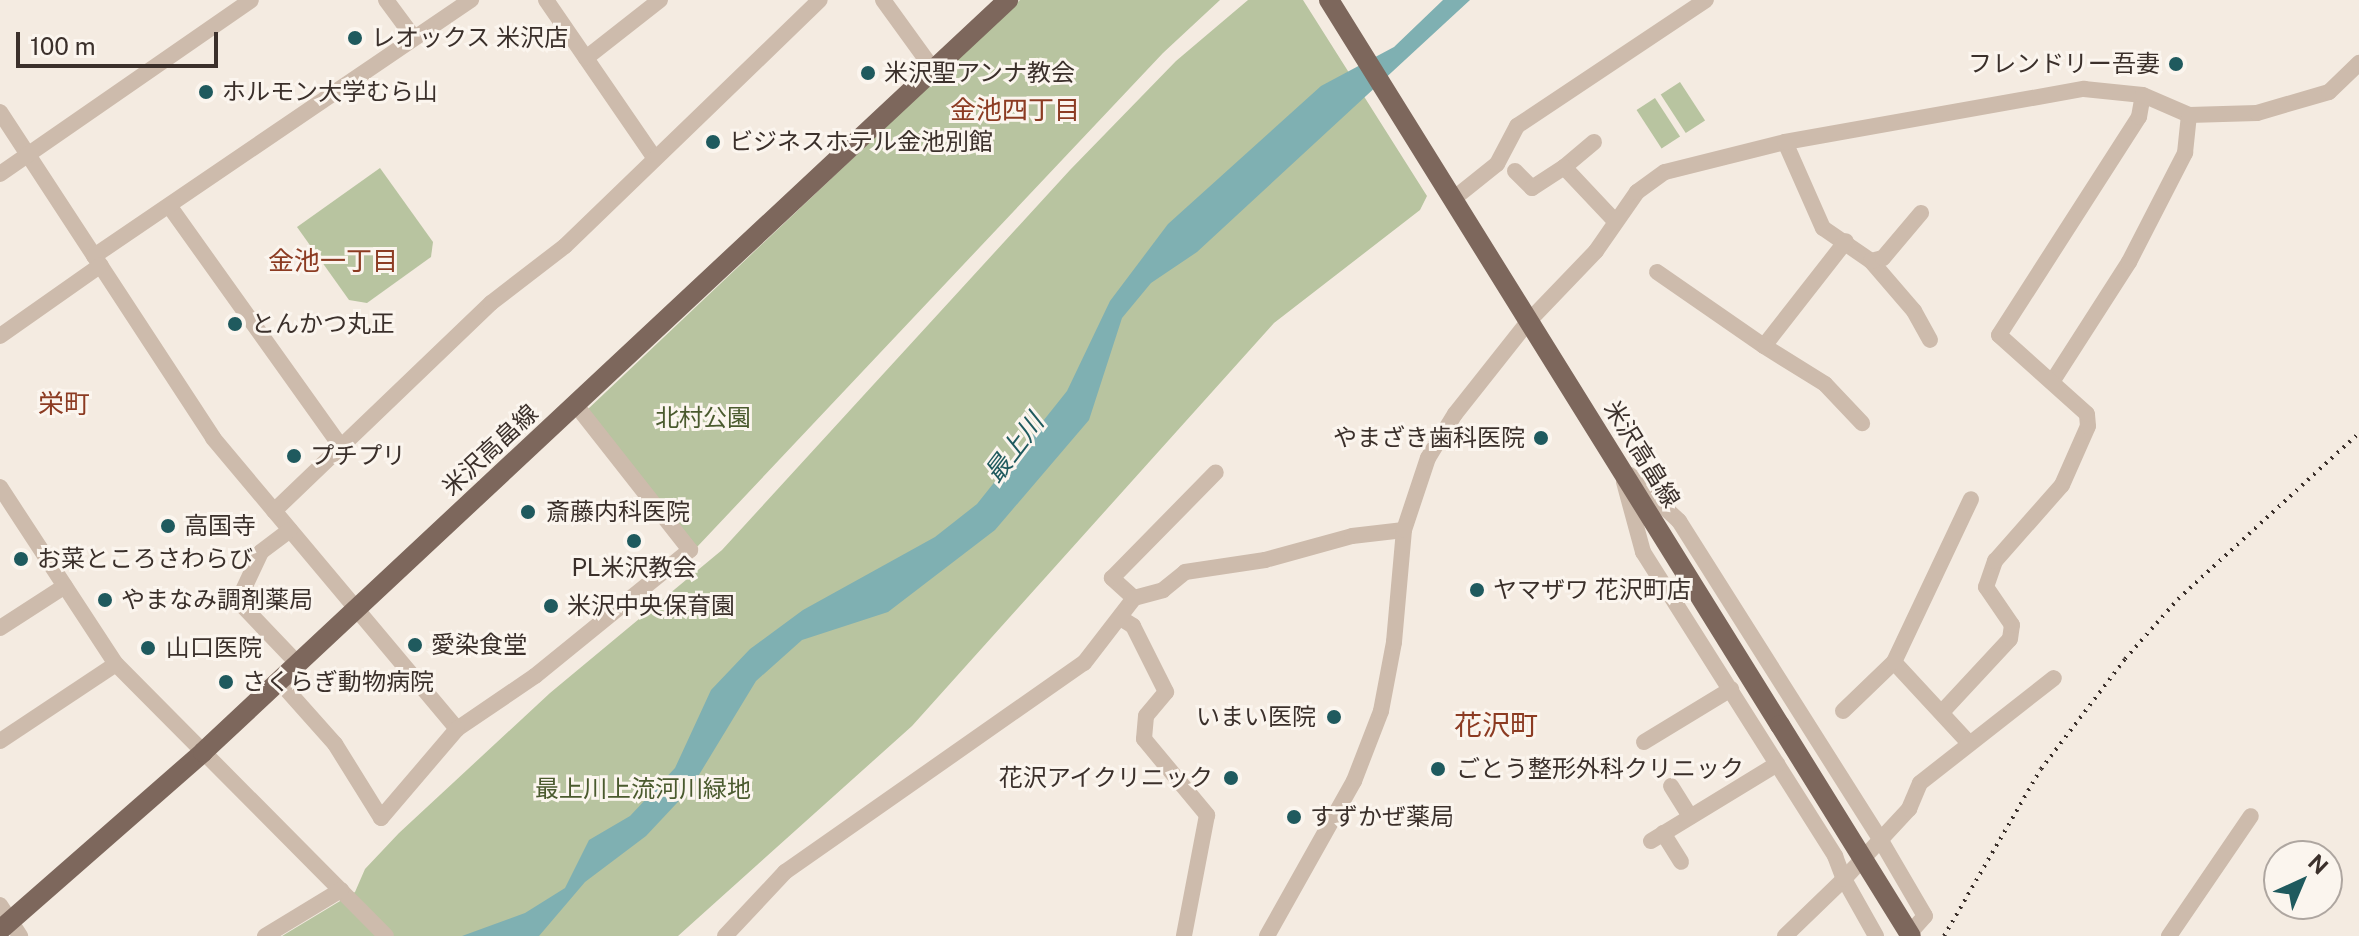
<!DOCTYPE html>
<meta charset="utf-8">
<style>
body{margin:0}
#map{position:relative;width:2359px;height:936px;overflow:hidden;background:#f4ebe1;font-family:"Public Sans","Noto Sans JP",sans-serif}
div>[style]{position:absolute}
[style*='--x']{left:calc(var(--x)*1px);top:calc(var(--y)*1px);width:calc(var(--w)*1px);rotate:calc(var(--a)*1deg)}
.green>*{inset:0;background:#b8c4a0;transform-origin:0 0}
.water>*{inset:0;background:#7fb0b2}
.minor>*{height:16px;margin:-8px;padding:0 8px;transform-origin:8px;border-radius:8px;background:#cdbbac}
.major>*{height:20px;margin:-10px;padding:0 10px;transform-origin:10px;border-radius:10px;background:#7d675c}
.rail>*{height:4px;margin-top:-2px;transform-origin:0;background:repeating-linear-gradient(90deg,#3b302b 0 2px,transparent 0 8px)}
.major-bridge>*{height:20px;margin:-10px;padding:0 10px;transform-origin:10px;border-radius:10px;background:#7d675c}
.dots>*{width:22px;height:22px;translate:-50% -50%;box-sizing:border-box;border:4px solid #fbf5ee;border-radius:50%}
span{translate:-50% -50%;white-space:nowrap;text-align:center;line-height:1.15;-webkit-text-stroke:6px #fbf5ee;paint-order:stroke}
.poi-label{font-size:24px;color:#3b302b}
.left{translate:0 -50%;text-align:left}
.right{translate:-100% -50%;text-align:right}
.park-label{font-size:24px;color:#4a5a2e}
.street-label{font-size:24px;color:#3b302b}
.neighbourhood-label{font-size:26px;color:#8c3b22}
.water-label{font-size:26px;color:#1f5a5e;font-style:italic}
.quarter-label{font-size:28px;color:#8c3b22}
.north{position:absolute;left:2263px;top:840px;width:80px;height:80px;box-sizing:border-box;background:#fbf5ee;border:2px solid #aea6a0;border-radius:50%;rotate:44deg;font-size:22px;font-weight:700;line-height:32px;text-align:center;color:#3b302b}
.north::after{content:'';display:block;margin:auto;width:28px;height:36px;background:#1f5a5e;clip-path:polygon(50% 0,100% 100%,50% 72%,0 100%)}
.scale{position:absolute;left:16px;top:32px;width:202px;height:36px;box-sizing:border-box;border:4px solid #3b302b;border-top:0;padding-left:10px;font-size:24px;line-height:28px;white-space:nowrap;color:#3b302b;-webkit-text-stroke:6px #fbf5ee;paint-order:stroke}
</style>
<div id="map">
<div class="green">
<div style="clip-path:polygon(1020px 0,1220px 0,1163px 53px,697px 547px,588px 409px)"></div>
<div style="clip-path:polygon(1248px 0,1303px 0,1427px 196px,1420px 210px,1274px 323px,912px 726px,678px 936px,282px 936px,355px 892px,365px 869px,399px 833px,550px 693px,722px 550px,1070px 170px,1176px 61px)"></div>
<div style="left:1680px;top:82px;width:46px;height:23px;rotate:57deg"></div>
<div style="left:1655px;top:98px;width:46px;height:22px;rotate:57deg"></div>
<div style="clip-path:polygon(380px 168px,433px 242px,431px 257px,367px 303px,349px 300px,297px 227px)"></div>
</div>
<div class="water">
<div style="clip-path:polygon(1443px 0,1470px 0,1197px 252px,1151px 283px,1122px 318px,1089px 420px,995px 530px,888px 612px,802px 640px,756px 681px,691px 788px,646px 836px,585px 882px,539px 936px,462px 936px,525px 913px,565px 888px,589px 840px,630px 816px,675px 768px,711px 690px,750px 649px,803px 610px,935px 537px,977px 504px,1067px 391px,1110px 301px,1168px 224px,1321px 86px,1394px 47px)"></div>
</div>
<div class="minor">
<div style="--x:386;--y:0;--w:47;--a:53.6"></div>
<div style="--x:546;--y:0;--w:191;--a:55.5"></div>
<div style="--x:883;--y:0;--w:85;--a:54.1"></div>
<div style="--x:586;--y:58;--w:94;--a:-38.1"></div>
<div style="--x:0;--y:112;--w:389;--a:56.8"></div>
<div style="--x:213;--y:438;--w:380;--a:50"></div>
<div style="--x:457;--y:729;--w:94;--a:-34.2"></div>
<div style="--x:535;--y:676;--w:200;--a:-39.1"></div>
<div style="--x:690;--y:550;--w:184;--a:-128.2"></div>
<div style="--x:1594;--y:142;--w:39;--a:140"></div>
<div style="--x:1564;--y:167;--w:73;--a:46.7"></div>
<div style="--x:1785;--y:142;--w:94;--a:66.2"></div>
<div style="--x:1823;--y:228;--w:58;--a:34.5"></div>
<div style="--x:1871;--y:261;--w:66;--a:49.3"></div>
<div style="--x:1914;--y:311;--w:33;--a:61"></div>
<div style="--x:1515;--y:171;--w:24;--a:45"></div>
<div style="--x:1532;--y:188;--w:38;--a:-33"></div>
<div style="--x:0;--y:174;--w:305;--a:-34.7"></div>
<div style="--x:1452;--y:200;--w:58;--a:-38.7"></div>
<div style="--x:1497;--y:164;--w:43;--a:-62.2"></div>
<div style="--x:1517;--y:126;--w:227;--a:-33.7"></div>
<div style="--x:170;--y:207;--w:292;--a:54.5"></div>
<div style="--x:94;--y:256;--w:456;--a:-34.2"></div>
<div style="--x:1871;--y:261;--w:12;--a:-14"></div>
<div style="--x:1883;--y:258;--w:59;--a:-49.8"></div>
<div style="--x:1657;--y:272;--w:130;--a:34.7"></div>
<div style="--x:1764;--y:346;--w:133;--a:-52"></div>
<div style="--x:0;--y:336;--w:123;--a:-35.1"></div>
<div style="--x:1764;--y:346;--w:72;--a:31.9"></div>
<div style="--x:1825;--y:384;--w:54;--a:46.5"></div>
<div style="--x:2052;--y:382;--w:143;--a:-57.3"></div>
<div style="--x:2129;--y:262;--w:123;--a:-62.8"></div>
<div style="--x:2185;--y:153;--w:38;--a:-84"></div>
<div style="--x:1630;--y:475;--w:67;--a:43.2"></div>
<div style="--x:1679;--y:521;--w:376;--a:57.7"></div>
<div style="--x:1880;--y:839;--w:89;--a:59.7"></div>
<div style="--x:1925;--y:916;--w:27;--a:132"></div>
<div style="--x:1624;--y:482;--w:73;--a:74.8"></div>
<div style="--x:1643;--y:552;--w:360;--a:57.7"></div>
<div style="--x:1835;--y:856;--w:25;--a:69"></div>
<div style="--x:1844;--y:879;--w:82;--a:136"></div>
<div style="--x:0;--y:487;--w:212;--a:56.8"></div>
<div style="--x:116;--y:664;--w:383;--a:45.2"></div>
<div style="--x:274;--y:511;--w:301;--a:-43.8"></div>
<div style="--x:491;--y:303;--w:93;--a:-37.6"></div>
<div style="--x:565;--y:246;--w:354;--a:-44"></div>
<div style="--x:290;--y:530;--w:36;--a:143"></div>
<div style="--x:261;--y:552;--w:54;--a:115.1"></div>
<div style="--x:238;--y:601;--w:86;--a:46.4"></div>
<div style="--x:1134;--y:598;--w:30;--a:-138"></div>
<div style="--x:1112;--y:578;--w:148;--a:-45.5"></div>
<div style="--x:1122;--y:619;--w:13;--a:32"></div>
<div style="--x:1133;--y:626;--w:74;--a:63.4"></div>
<div style="--x:1166;--y:692;--w:31;--a:130"></div>
<div style="--x:1146;--y:716;--w:23;--a:95"></div>
<div style="--x:1144;--y:739;--w:99;--a:50.3"></div>
<div style="--x:1207;--y:815;--w:123;--a:100.8"></div>
<div style="--x:0;--y:628;--w:77;--a:-32.9"></div>
<div style="--x:278;--y:680;--w:86;--a:48.3"></div>
<div style="--x:335;--y:744;--w:87;--a:58.1"></div>
<div style="--x:381;--y:818;--w:117;--a:-49.5"></div>
<div style="--x:1843;--y:711;--w:71;--a:-43.9"></div>
<div style="--x:1943;--y:711;--w:98;--a:-47.1"></div>
<div style="--x:2010;--y:639;--w:14;--a:-82"></div>
<div style="--x:2012;--y:625;--w:46;--a:-124.4"></div>
<div style="--x:1986;--y:587;--w:28;--a:-71"></div>
<div style="--x:1995;--y:561;--w:101;--a:-48.6"></div>
<div style="--x:2062;--y:485;--w:64;--a:-66.2"></div>
<div style="--x:2088;--y:426;--w:12;--a:-95"></div>
<div style="--x:2087;--y:414;--w:118;--a:-138.1"></div>
<div style="--x:1999;--y:335;--w:259;--a:-57.3"></div>
<div style="--x:2139;--y:117;--w:22;--a:-80"></div>
<div style="--x:0;--y:741;--w:139;--a:-33.6"></div>
<div style="--x:1644;--y:742;--w:102;--a:-31.3"></div>
<div style="--x:1968;--y:742;--w:109;--a:-132.8"></div>
<div style="--x:1894;--y:662;--w:180;--a:-64.7"></div>
<div style="--x:1671;--y:786;--w:36;--a:58"></div>
<div style="--x:1663;--y:833;--w:34;--a:58"></div>
<div style="--x:1651;--y:841;--w:148;--a:-31.4"></div>
<div style="--x:0;--y:905;--w:37;--a:57"></div>
<div style="--x:265;--y:936;--w:89;--a:-31.2"></div>
<div style="--x:725;--y:936;--w:88;--a:-46.8"></div>
<div style="--x:785;--y:872;--w:365;--a:-35"></div>
<div style="--x:1084;--y:663;--w:82;--a:-52.4"></div>
<div style="--x:1134;--y:598;--w:30;--a:-15"></div>
<div style="--x:1163;--y:590;--w:28;--a:-39"></div>
<div style="--x:1185;--y:572;--w:81;--a:-8.5"></div>
<div style="--x:1265;--y:560;--w:90;--a:-15.4"></div>
<div style="--x:1352;--y:536;--w:52;--a:-6.6"></div>
<div style="--x:1267;--y:936;--w:178;--a:-60.7"></div>
<div style="--x:1354;--y:781;--w:75;--a:-68.9"></div>
<div style="--x:1381;--y:711;--w:70;--a:-79.3"></div>
<div style="--x:1394;--y:642;--w:112;--a:-84.9"></div>
<div style="--x:1404;--y:530;--w:76;--a:-71.6"></div>
<div style="--x:1428;--y:458;--w:52;--a:-58.5"></div>
<div style="--x:1455;--y:414;--w:117;--a:-51.6"></div>
<div style="--x:1528;--y:322;--w:98;--a:-46.2"></div>
<div style="--x:1596;--y:251;--w:72;--a:-55.2"></div>
<div style="--x:1637;--y:192;--w:34;--a:-36"></div>
<div style="--x:1665;--y:172;--w:124;--a:-14"></div>
<div style="--x:1785;--y:142;--w:304;--a:-10.1"></div>
<div style="--x:2084;--y:89;--w:59;--a:5.8"></div>
<div style="--x:2143;--y:95;--w:50;--a:23.5"></div>
<div style="--x:2189;--y:115;--w:68;--a:-1.7"></div>
<div style="--x:2257;--y:113;--w:75;--a:-16.3"></div>
<div style="--x:2329;--y:92;--w:42;--a:-44"></div>
<div style="--x:1876;--y:936;--w:65;--a:-119.3"></div>
<div style="--x:1844;--y:879;--w:96;--a:-47.1"></div>
<div style="--x:1909;--y:809;--w:28;--a:-67"></div>
<div style="--x:1920;--y:783;--w:170;--a:-38.1"></div>
<div style="--x:2169;--y:936;--w:145;--a:-55.7"></div>
</div>
<div class="major">
<div style="--x:1329;--y:0;--w:854;--a:58.12"></div>
<div style="--x:0;--y:930;--w:270;--a:-41.2"></div>
<div style="--x:203;--y:752;--w:1102;--a:-43.05"></div>
</div>
<div class="rail">
<div style="--x:1944;--y:936;--w:193;--a:-59.9"></div>
<div style="--x:2041;--y:769;--w:138;--a:-52.6"></div>
<div style="--x:2125;--y:659;--w:80;--a:-48.5"></div>
<div style="--x:2178;--y:599;--w:246;--a:-42.5"></div>
</div>
<div class="major-bridge">
<div style="--x:1780;--y:725;--w:248;--a:58.2"></div>
</div>
<div class="dots">
<div style="left:355px;top:38px;background:#1f5a5e"></div>
<div style="left:2176px;top:64px;background:#1f5a5e"></div>
<div style="left:868px;top:73px;background:#1f5a5e"></div>
<div style="left:206px;top:92px;background:#1f5a5e"></div>
<div style="left:713px;top:142px;background:#1f5a5e"></div>
<div style="left:235px;top:324px;background:#1f5a5e"></div>
<div style="left:1541px;top:438px;background:#1f5a5e"></div>
<div style="left:294px;top:456px;background:#1f5a5e"></div>
<div style="left:528px;top:512px;background:#1f5a5e"></div>
<div style="left:168px;top:526px;background:#1f5a5e"></div>
<div style="left:634px;top:541px;background:#1f5a5e"></div>
<div style="left:21px;top:559px;background:#1f5a5e"></div>
<div style="left:1477px;top:590px;background:#1f5a5e"></div>
<div style="left:105px;top:600px;background:#1f5a5e"></div>
<div style="left:551px;top:606px;background:#1f5a5e"></div>
<div style="left:415px;top:645px;background:#1f5a5e"></div>
<div style="left:148px;top:648px;background:#1f5a5e"></div>
<div style="left:226px;top:682px;background:#1f5a5e"></div>
<div style="left:1334px;top:717px;background:#1f5a5e"></div>
<div style="left:1438px;top:769px;background:#1f5a5e"></div>
<div style="left:1231px;top:778px;background:#1f5a5e"></div>
<div style="left:1294px;top:817px;background:#1f5a5e"></div>
</div>
<div class="poi-label">
<span class="left" style="left:371px;top:38px">レオックス 米沢店</span>
<span class="right" style="left:2160px;top:64px">フレンドリー吾妻</span>
<span class="left" style="left:884px;top:73px">米沢聖アンナ教会</span>
<span class="left" style="left:222px;top:92px">ホルモン大学むら山</span>
<span class="left" style="left:729px;top:142px">ビジネスホテル金池別館</span>
<span class="left" style="left:251px;top:324px">とんかつ丸正</span>
<span class="right" style="left:1525px;top:438px">やまざき歯科医院</span>
<span class="left" style="left:310px;top:456px">プチプリ</span>
<span class="left" style="left:546px;top:512px">斎藤内科医院</span>
<span class="left" style="left:184px;top:526px">高国寺</span>
<span class="left" style="left:37px;top:559px">お菜ところさわらび</span>
<span style="left:634px;top:568px">PL米沢教会</span>
<span class="left" style="left:1493px;top:590px">ヤマザワ 花沢町店</span>
<span class="left" style="left:121px;top:600px">やまなみ調剤薬局</span>
<span class="left" style="left:567px;top:606px">米沢中央保育園</span>
<span class="left" style="left:431px;top:645px">愛染食堂</span>
<span class="left" style="left:166px;top:648px">山口医院</span>
<span class="left" style="left:242px;top:682px">さくらぎ動物病院</span>
<span class="right" style="left:1316px;top:717px">いまい医院</span>
<span class="left" style="left:1456px;top:769px">ごとう整形外科クリニック</span>
<span class="right" style="left:1213px;top:778px">花沢アイクリニック</span>
<span class="left" style="left:1310px;top:817px">すずかぜ薬局</span>
</div>
<div class="park-label">
<span style="left:703px;top:418px">北村公園</span>
<span style="left:643px;top:789px">最上川上流河川緑地</span>
</div>
<div class="street-label">
<span style="left:490px;top:450px;rotate:-43deg">米沢高畠線</span>
<span style="left:1642px;top:454px;rotate:58deg">米沢高畠線</span>
</div>
<div class="neighbourhood-label">
<span style="left:1015px;top:110px">金池四丁目</span>
<span style="left:333px;top:261px">金池一丁目</span>
<span style="left:64px;top:404px">栄町</span>
</div>
<div class="water-label">
<span style="left:1014px;top:448px;rotate:-53deg">最上川</span>
</div>
<div class="quarter-label">
<span style="left:1496px;top:725px">花沢町</span>
</div>
<div class="north">N</div>
<div class="scale">100 m</div>
</div>
